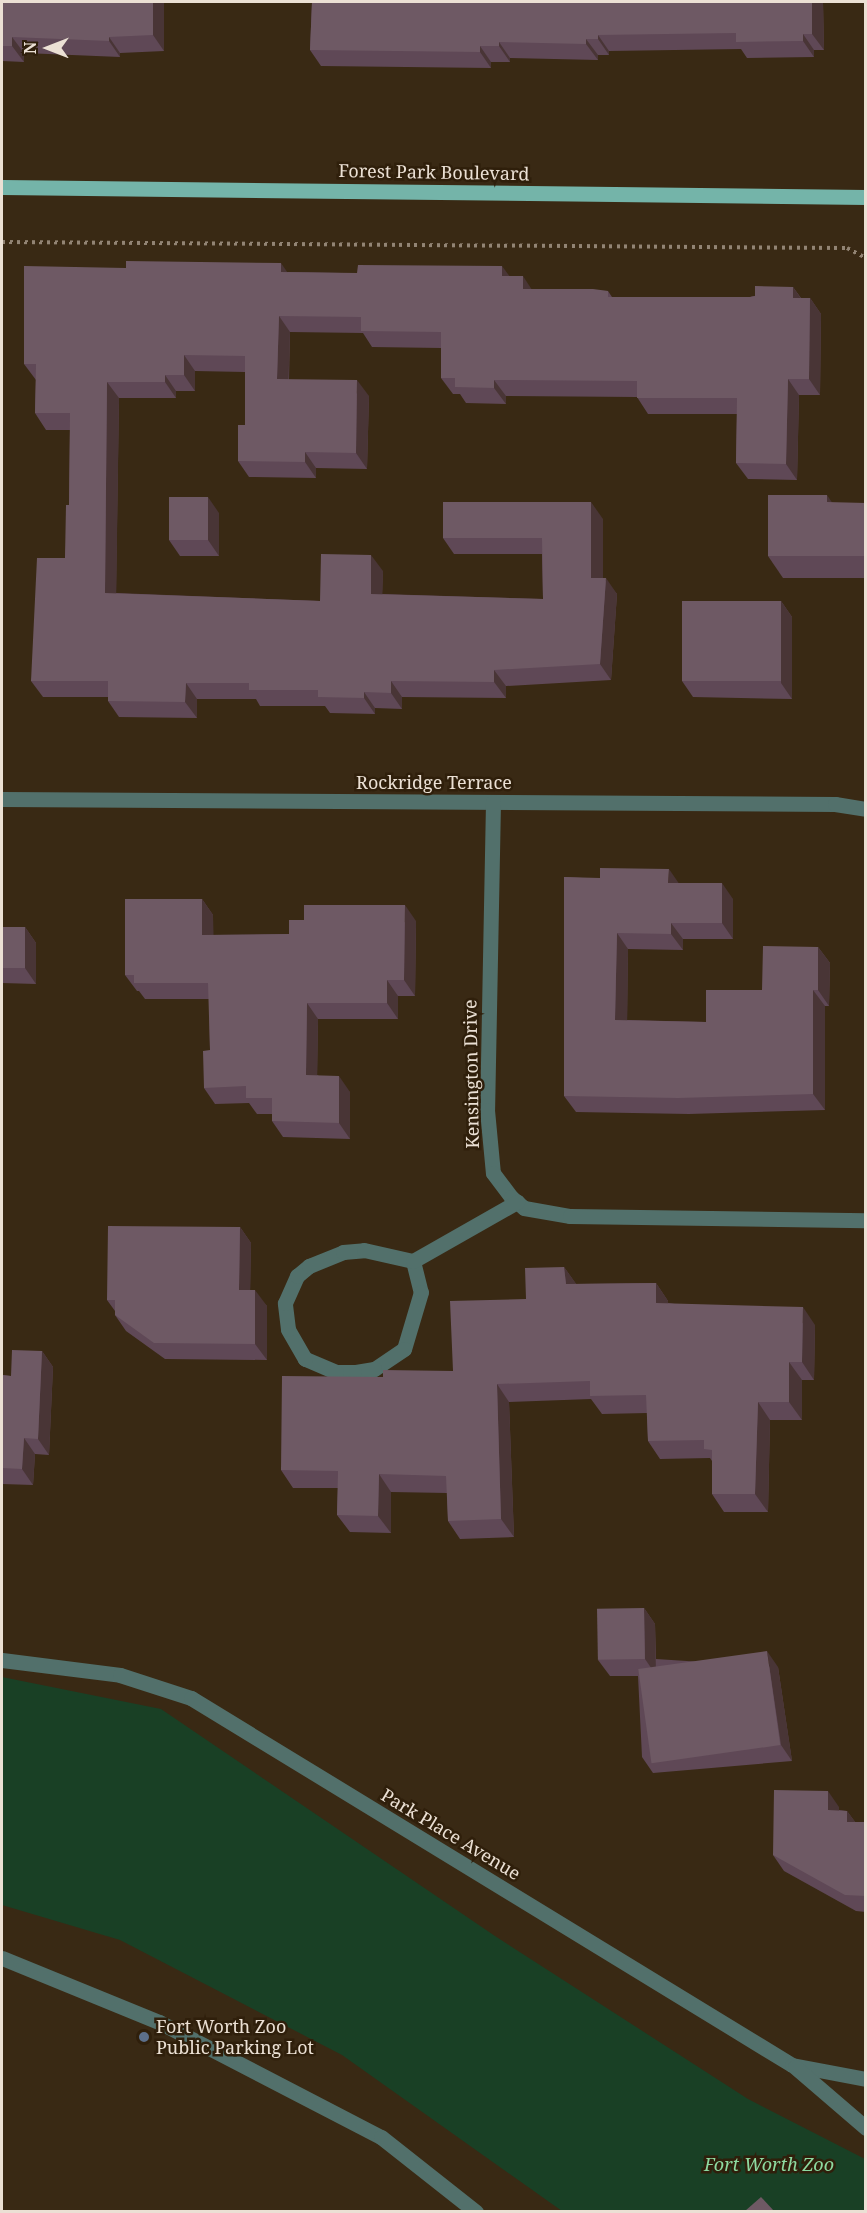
<!DOCTYPE html>
<style>
body{margin:0}
#map{position:relative;width:867px;height:2213px;overflow:hidden;background:#392914;font-family:"Noto Serif",serif}
div>[style]{position:absolute}
[style*='--x']{left:calc(var(--x)*1px);top:calc(var(--y)*1px);width:calc(var(--w)*1px);rotate:calc(var(--a)*1deg)}
.green>*{inset:0;background:#194025}
.path>*{height:4px;margin-top:-2px;transform-origin:0;background:repeating-linear-gradient(90deg,#928474 0 3px,transparent 0 7.5px)}
.minor>*{height:15px;margin:-7.5px;padding:0 7.5px;transform-origin:7.5px;border-radius:7.5px;background:#52706b}
.major>*{height:15px;margin:-7.5px;padding:0 7.5px;transform-origin:7.5px;border-radius:7.5px;background:#74b4a9}
.wall>*{inset:0;background:#5f4856}
.shaded-wall>*{inset:0;background:#493536}
.building>*{inset:0;background:#6e5964;transform-origin:0 0}
.dots>*{width:16px;height:16px;translate:-50% -50%;box-sizing:border-box;border:3px solid #2f1f0b;border-radius:50%}
span{translate:-50% -50%;white-space:nowrap;text-align:center;line-height:1.15;-webkit-text-stroke:5px #2f1f0b;paint-order:stroke}
.street-label{font-size:18px;color:#ebe0d4}
.poi-label{font-size:18px;color:#ebe0d4}
.left{translate:0 -50%;text-align:left}
.park-label{font-size:18px;color:#8ddaa1;font-style:italic}
.frame{position:absolute;inset:0;border:3px solid #ebe0d4;pointer-events:none}
.north{position:absolute;left:18px;top:18px;width:60px;height:60px;-webkit-text-stroke:4px #2f1f0b;paint-order:stroke;rotate:270deg;font-size:16px;font-weight:700;line-height:24px;text-align:center;color:#ebe0d4}
.north::after{content:'';display:block;margin:auto;width:21px;height:27px;background:#ebe0d4;clip-path:polygon(50% 0,100% 100%,50% 72%,0 100%)}
</style>
<div id="map">
<div class="green">
<div style="clip-path:polygon(2px 1677px,161px 1709px,495px 1936px,748px 2099px,865px 2159px,865px 2211px,562px 2211px,342px 2055px,120px 1940px,2px 1905px)"></div>
</div>
<div class="path">
<div style="--x:2;--y:242;--w:845;--a:0.41"></div>
<div style="--x:847;--y:248;--w:21;--a:28"></div>
</div>
<div class="minor">
<div style="--x:2;--y:799;--w:833;--a:0.34"></div>
<div style="--x:835;--y:804;--w:31;--a:9"></div>
<div style="--x:493;--y:802;--w:308;--a:91.1"></div>
<div style="--x:487;--y:1110;--w:63;--a:84.6"></div>
<div style="--x:493;--y:1173;--w:30;--a:53"></div>
<div style="--x:511;--y:1197;--w:17;--a:40"></div>
<div style="--x:524;--y:1208;--w:47;--a:9.9"></div>
<div style="--x:570;--y:1216;--w:296;--a:0.8"></div>
<div style="--x:413;--y:1261;--w:32;--a:76"></div>
<div style="--x:421;--y:1292;--w:59;--a:106.6"></div>
<div style="--x:404;--y:1349;--w:36;--a:146"></div>
<div style="--x:374;--y:1369;--w:20;--a:171"></div>
<div style="--x:354;--y:1372;--w:18;--a:180"></div>
<div style="--x:336;--y:1372;--w:34;--a:-157"></div>
<div style="--x:305;--y:1359;--w:34;--a:-120"></div>
<div style="--x:288;--y:1329;--w:26;--a:-97"></div>
<div style="--x:285;--y:1303;--w:30;--a:-66"></div>
<div style="--x:297;--y:1276;--w:16;--a:-40"></div>
<div style="--x:309;--y:1266;--w:37;--a:-22"></div>
<div style="--x:343;--y:1252;--w:21;--a:-5"></div>
<div style="--x:364;--y:1250;--w:50;--a:12.7"></div>
<div style="--x:413;--y:1261;--w:120;--a:-29.6"></div>
<div style="--x:2;--y:1660;--w:119;--a:7.2"></div>
<div style="--x:120;--y:1675;--w:75;--a:17.9"></div>
<div style="--x:191;--y:1698;--w:704;--a:31.41"></div>
<div style="--x:792;--y:2065;--w:75;--a:10.7"></div>
<div style="--x:2;--y:1958;--w:170;--a:22.2"></div>
<div style="--x:159;--y:2022;--w:250;--a:27.4"></div>
<div style="--x:381;--y:2137;--w:121;--a:38.3"></div>
<div style="--x:795;--y:2067;--w:94;--a:40.7"></div>
</div>
<div class="major">
<div style="--x:2;--y:187;--w:864;--a:0.66"></div>
</div>
<div class="wall">
<div style="clip-path:polygon(2px 2px,164px 2px,164px 51px,120px 53px,120px 57px,24px 53px,24px 62px,2px 61px)"></div>
<div style="clip-path:polygon(312px 2px,823px 2px,824px 50px,814px 50px,814px 57px,747px 58px,741px 49px,609px 51px,609px 55px,598px 55px,598px 60px,510px 58px,510px 62px,491px 62px,491px 68px,321px 66px,310px 50px)"></div>
<div style="clip-path:polygon(287px 272px,509px 276px,531px 289px,608px 291px,612px 297px,750px 297px,793px 287px,801px 298px,810px 298px,821px 314px,820px 395px,799px 395px,797px 480px,748px 479px,736px 463px,737px 414px,648px 414px,637px 397px,506px 396px,506px 404px,466px 403px,460px 394px,453px 394px,441px 378px,441px 348px,372px 347px,363px 333px,290px 332px,289px 380px,369px 396px,367px 469px,316px 468px,316px 478px,249px 477px,238px 461px,245px 425px,245px 372px,195px 371px,195px 391px,176px 391px,176px 398px,119px 398px,116px 593px,320px 601px,383px 571px,382px 594px,543px 599px,542px 554px,454px 554px,443px 538px,603px 519px,603px 578px,617px 594px,611px 680px,506px 686px,506px 698px,402px 697px,402px 709px,375px 708px,375px 714px,330px 713px,325px 706px,260px 706px,256px 699px,197px 699px,197px 718px,119px 717px,108px 701px,108px 697px,43px 697px,31px 681px,65px 558px,69px 505px,70px 430px,46px 430px,35px 413px,36px 380px,24px 364px)"></div>
<div style="clip-path:polygon(866px 503px,866px 578px,783px 578px,768px 556px)"></div>
<div style="clip-path:polygon(219px 513px,219px 556px,180px 556px,169px 540px)"></div>
<div style="clip-path:polygon(781px 601px,792px 617px,792px 699px,693px 697px,682px 681px)"></div>
<div style="clip-path:polygon(564px 877px,679px 883px,733px 899px,733px 939px,683px 939px,683px 950px,628px 949px,627px 1020px,706px 1022px,762px 990px,818px 947px,830px 963px,829px 1006px,825px 1006px,825px 1110px,689px 1114px,576px 1112px,564px 1096px)"></div>
<div style="clip-path:polygon(202px 899px,213px 915px,213px 935px,289px 934px,416px 921px,415px 996px,398px 996px,398px 1019px,318px 1019px,317px 1075px,350px 1092px,350px 1139px,283px 1137px,272px 1121px,272px 1114px,257px 1114px,249px 1103px,215px 1104px,204px 1088px,210px 1050px,209px 999px,145px 999px,139px 991px,137px 991px,125px 975px)"></div>
<div style="clip-path:polygon(2px 927px,25px 927px,36px 943px,36px 984px,2px 983px)"></div>
<div style="clip-path:polygon(240px 1227px,251px 1243px,250px 1290px,267px 1306px,267px 1360px,165px 1359px,126px 1331px,115px 1315px,115px 1311px,107px 1300px)"></div>
<div style="clip-path:polygon(564px 1267px,576px 1284px,656px 1283px,668px 1301px,668px 1303px,815px 1325px,814px 1380px,802px 1380px,802px 1420px,770px 1420px,768px 1512px,724px 1512px,712px 1494px,712px 1461px,710px 1458px,660px 1459px,648px 1441px,647px 1413px,602px 1414px,591px 1399px,509px 1402px,514px 1537px,460px 1539px,448px 1521px,447px 1493px,391px 1492px,391px 1533px,350px 1532px,337px 1515px,338px 1488px,293px 1488px,281px 1470px,383px 1377px,453px 1371px,526px 1299px)"></div>
<div style="clip-path:polygon(42px 1351px,53px 1367px,49px 1455px,35px 1454px,33px 1485px,2px 1484px,2px 1375px,11px 1376px)"></div>
<div style="clip-path:polygon(644px 1608px,655px 1624px,656px 1659px,778px 1667px,792px 1761px,653px 1773px,642px 1757px,638px 1676px,610px 1676px,598px 1660px)"></div>
<div style="clip-path:polygon(839px 1807px,839px 1810px,847px 1811px,855px 1822px,866px 1822px,866px 1912px,856px 1911px,784px 1871px,773px 1855px)"></div>
</div>
<div class="shaded-wall">
<div style="clip-path:polygon(153px 2px,164px 2px,164px 51px,153px 35px)"></div>
<div style="clip-path:polygon(812px 2px,823px 2px,824px 50px,812px 34px)"></div>
<div style="clip-path:polygon(803px 34px,814px 50px,814px 57px,803px 41px)"></div>
<div style="clip-path:polygon(598px 35px,609px 51px,609px 55px,598px 39px)"></div>
<div style="clip-path:polygon(12px 37px,24px 53px,24px 62px,12px 46px)"></div>
<div style="clip-path:polygon(109px 37px,120px 53px,120px 57px,109px 41px)"></div>
<div style="clip-path:polygon(586px 39px,598px 55px,598px 60px,586px 44px)"></div>
<div style="clip-path:polygon(499px 42px,510px 58px,510px 62px,499px 46px)"></div>
<div style="clip-path:polygon(480px 46px,491px 62px,491px 68px,480px 52px)"></div>
<div style="clip-path:polygon(281px 263px,292px 279px,281px 272px)"></div>
<div style="clip-path:polygon(502px 266px,514px 282px,502px 276px)"></div>
<div style="clip-path:polygon(523px 276px,534px 293px,523px 289px)"></div>
<div style="clip-path:polygon(793px 287px,804px 303px,793px 298px)"></div>
<div style="clip-path:polygon(810px 298px,821px 314px,820px 395px,809px 379px)"></div>
<div style="clip-path:polygon(279px 316px,290px 332px,288px 395px,277px 379px)"></div>
<div style="clip-path:polygon(184px 355px,195px 371px,195px 391px,184px 375px)"></div>
<div style="clip-path:polygon(165px 375px,176px 391px,176px 398px,165px 382px)"></div>
<div style="clip-path:polygon(788px 379px,799px 395px,797px 480px,786px 464px)"></div>
<div style="clip-path:polygon(357px 380px,369px 396px,367px 469px,356px 453px)"></div>
<div style="clip-path:polygon(494px 380px,506px 396px,506px 404px,494px 388px)"></div>
<div style="clip-path:polygon(107px 382px,119px 398px,116px 609px,105px 593px)"></div>
<div style="clip-path:polygon(305px 452px,316px 468px,316px 478px,305px 462px)"></div>
<div style="clip-path:polygon(827px 495px,842px 517px,827px 502px)"></div>
<div style="clip-path:polygon(208px 497px,219px 513px,219px 556px,208px 540px)"></div>
<div style="clip-path:polygon(591px 502px,603px 519px,603px 594px,591px 578px)"></div>
<div style="clip-path:polygon(371px 555px,383px 571px,382px 610px,371px 594px)"></div>
<div style="clip-path:polygon(606px 578px,617px 594px,611px 680px,600px 664px)"></div>
<div style="clip-path:polygon(781px 601px,792px 617px,792px 699px,781px 683px)"></div>
<div style="clip-path:polygon(494px 670px,506px 686px,506px 698px,494px 682px)"></div>
<div style="clip-path:polygon(391px 681px,402px 697px,402px 709px,391px 693px)"></div>
<div style="clip-path:polygon(186px 683px,197px 699px,197px 718px,185px 702px)"></div>
<div style="clip-path:polygon(364px 692px,375px 708px,375px 714px,364px 698px)"></div>
<div style="clip-path:polygon(669px 869px,680px 885px,668px 883px)"></div>
<div style="clip-path:polygon(722px 883px,733px 899px,733px 939px,722px 923px)"></div>
<div style="clip-path:polygon(202px 899px,213px 915px,214px 951px,202px 935px)"></div>
<div style="clip-path:polygon(405px 905px,416px 921px,415px 996px,404px 980px)"></div>
<div style="clip-path:polygon(671px 923px,683px 939px,683px 950px,671px 934px)"></div>
<div style="clip-path:polygon(25px 927px,36px 943px,36px 984px,25px 968px)"></div>
<div style="clip-path:polygon(617px 933px,628px 949px,627px 1036px,615px 1020px)"></div>
<div style="clip-path:polygon(818px 947px,830px 963px,829px 1006px,818px 990px)"></div>
<div style="clip-path:polygon(387px 980px,398px 996px,398px 1019px,387px 1003px)"></div>
<div style="clip-path:polygon(813px 990px,825px 1006px,825px 1110px,813px 1094px)"></div>
<div style="clip-path:polygon(307px 1003px,318px 1019px,317px 1091px,306px 1075px)"></div>
<div style="clip-path:polygon(339px 1076px,350px 1092px,350px 1139px,339px 1123px)"></div>
<div style="clip-path:polygon(240px 1227px,251px 1243px,250px 1306px,239px 1290px)"></div>
<div style="clip-path:polygon(564px 1267px,577px 1285px,566px 1284px)"></div>
<div style="clip-path:polygon(656px 1283px,668px 1301px,669px 1321px,656px 1303px)"></div>
<div style="clip-path:polygon(255px 1290px,267px 1306px,267px 1360px,255px 1344px)"></div>
<div style="clip-path:polygon(803px 1307px,815px 1325px,814px 1380px,802px 1362px)"></div>
<div style="clip-path:polygon(42px 1351px,53px 1367px,49px 1455px,38px 1439px)"></div>
<div style="clip-path:polygon(789px 1362px,802px 1380px,802px 1420px,789px 1402px)"></div>
<div style="clip-path:polygon(497px 1384px,509px 1402px,514px 1537px,501px 1519px)"></div>
<div style="clip-path:polygon(758px 1402px,770px 1420px,768px 1512px,755px 1494px)"></div>
<div style="clip-path:polygon(24px 1438px,35px 1454px,33px 1485px,22px 1469px)"></div>
<div style="clip-path:polygon(379px 1474px,391px 1492px,391px 1533px,378px 1516px)"></div>
<div style="clip-path:polygon(644px 1608px,655px 1624px,656px 1675px,645px 1659px)"></div>
<div style="clip-path:polygon(767px 1651px,778px 1667px,792px 1761px,781px 1745px)"></div>
<div style="clip-path:polygon(828px 1791px,839px 1807px,839px 1826px,828px 1810px)"></div>
<div style="clip-path:polygon(847px 1811px,859px 1827px,847px 1822px)"></div>
</div>
<div class="building">
<div style="clip-path:polygon(2px 2px,153px 2px,153px 35px,109px 37px,109px 41px,12px 37px,12px 46px,2px 46px)"></div>
<div style="clip-path:polygon(312px 2px,812px 2px,812px 34px,803px 34px,803px 41px,736px 42px,736px 33px,598px 35px,598px 39px,586px 39px,586px 44px,499px 42px,499px 46px,480px 46px,480px 52px,310px 50px)"></div>
<div style="clip-path:polygon(126px 261px,281px 263px,281px 272px,357px 273px,358px 265px,502px 266px,502px 276px,523px 276px,523px 289px,593px 289px,608px 291px,608px 297px,750px 297px,755px 296px,755px 286px,793px 287px,793px 298px,810px 298px,809px 379px,788px 379px,786px 464px,736px 463px,737px 398px,637px 398px,637px 381px,494px 380px,494px 388px,455px 387px,455px 378px,441px 378px,441px 332px,361px 331px,361px 317px,279px 316px,277px 379px,357px 380px,356px 453px,305px 452px,305px 462px,238px 461px,238px 425px,245px 425px,245px 356px,184px 355px,184px 375px,165px 375px,165px 382px,107px 382px,105px 593px,320px 601px,321px 554px,371px 555px,371px 594px,543px 599px,542px 538px,443px 538px,443px 502px,591px 502px,591px 578px,606px 578px,600px 664px,494px 670px,494px 682px,391px 681px,391px 693px,364px 692px,364px 698px,318px 697px,318px 690px,249px 690px,249px 683px,186px 683px,185px 702px,108px 701px,108px 681px,31px 681px,37px 558px,65px 558px,66px 505px,69px 505px,70px 413px,35px 413px,36px 364px,24px 364px,24px 266px,126px 268px)"></div>
<div style="clip-path:polygon(768px 495px,827px 495px,827px 502px,866px 503px,866px 556px,768px 556px)"></div>
<div style="left:169px;top:497px;width:39px;height:43px"></div>
<div style="left:682px;top:601px;width:99px;height:80px"></div>
<div style="clip-path:polygon(600px 868px,669px 869px,668px 883px,722px 883px,722px 923px,671px 923px,671px 934px,617px 933px,615px 1020px,706px 1022px,706px 990px,762px 990px,763px 946px,818px 947px,818px 990px,813px 990px,813px 1094px,678px 1098px,564px 1096px,564px 877px,600px 878px)"></div>
<div style="clip-path:polygon(125px 899px,202px 899px,202px 935px,289px 934px,289px 920px,304px 920px,304px 905px,405px 905px,404px 980px,387px 980px,387px 1003px,307px 1003px,306px 1075px,339px 1076px,339px 1123px,272px 1121px,272px 1098px,246px 1098px,246px 1086px,204px 1088px,203px 1051px,210px 1050px,208px 983px,134px 983px,134px 975px,125px 975px)"></div>
<div style="left:2px;top:927px;width:23px;height:41px"></div>
<div style="clip-path:polygon(108px 1226px,240px 1227px,239px 1290px,255px 1290px,255px 1344px,154px 1343px,115px 1315px,115px 1300px,107px 1300px)"></div>
<div style="clip-path:polygon(564px 1267px,566px 1284px,656px 1283px,656px 1303px,803px 1307px,802px 1362px,789px 1362px,789px 1402px,758px 1402px,755px 1494px,712px 1494px,712px 1450px,704px 1449px,704px 1440px,648px 1441px,646px 1395px,590px 1396px,590px 1381px,497px 1384px,501px 1519px,448px 1521px,446px 1476px,379px 1474px,378px 1516px,337px 1515px,338px 1471px,281px 1470px,282px 1376px,383px 1377px,383px 1370px,453px 1371px,450px 1301px,526px 1299px,525px 1268px)"></div>
<div style="clip-path:polygon(12px 1350px,42px 1351px,38px 1439px,24px 1438px,22px 1469px,2px 1468px,2px 1375px,11px 1376px)"></div>
<div style="left:644px;top:1608px;width:51px;height:47px;rotate:89deg"></div>
<div style="left:767px;top:1651px;width:95px;height:130px;rotate:82deg"></div>
<div style="clip-path:polygon(774px 1790px,828px 1791px,828px 1810px,847px 1811px,847px 1822px,866px 1822px,866px 1896px,845px 1895px,773px 1855px)"></div>
<div style="clip-path:polygon(761px 2197px,774px 2211px,745px 2211px)"></div>
</div>
<div class="dots">
<div style="left:144px;top:2037px;background:#5c6f8a"></div>
</div>
<div class="street-label">
<span style="left:434px;top:172px;rotate:1deg">Forest Park Boulevard</span>
<span style="left:434px;top:782px">Rockridge Terrace</span>
<span style="left:471px;top:1074px;rotate:-91deg">Kensington Drive</span>
<span style="left:451px;top:1834px;rotate:31deg">Park Place Avenue</span>
</div>
<div class="poi-label">
<span class="left" style="left:156px;top:2037px">Fort Worth Zoo<br>Public Parking Lot</span>
</div>
<div class="park-label">
<span style="left:769px;top:2164px">Fort Worth Zoo</span>
</div>
<div class="frame"></div>
<div class="north">N</div>
</div>
